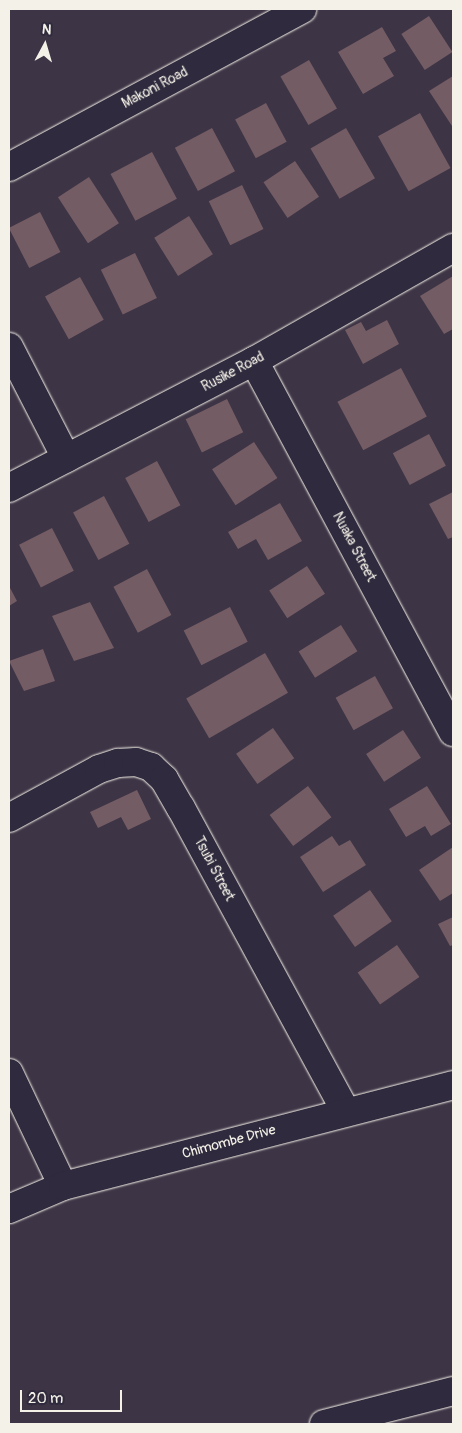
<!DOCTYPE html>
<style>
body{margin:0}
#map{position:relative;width:462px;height:1433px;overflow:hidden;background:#3d3445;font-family:Pangolin,sans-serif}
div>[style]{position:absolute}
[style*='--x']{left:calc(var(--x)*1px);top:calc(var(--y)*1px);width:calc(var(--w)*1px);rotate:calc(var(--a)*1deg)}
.building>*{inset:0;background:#745c64;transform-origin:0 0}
.roads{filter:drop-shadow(0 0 1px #f4f1e8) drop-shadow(0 0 1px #f4f1e8)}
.street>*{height:28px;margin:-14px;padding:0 14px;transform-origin:14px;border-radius:14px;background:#2f2a3d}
span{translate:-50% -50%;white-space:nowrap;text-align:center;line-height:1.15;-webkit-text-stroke:4.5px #2f2a3d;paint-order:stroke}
.street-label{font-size:14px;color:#f4f1e8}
.frame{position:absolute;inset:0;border:10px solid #f4f1e8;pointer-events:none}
.north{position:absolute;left:20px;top:20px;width:50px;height:50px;-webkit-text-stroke:4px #2f2a3d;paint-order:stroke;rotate:6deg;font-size:14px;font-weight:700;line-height:20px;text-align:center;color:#f4f1e8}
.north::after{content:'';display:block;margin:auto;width:18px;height:22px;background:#f4f1e8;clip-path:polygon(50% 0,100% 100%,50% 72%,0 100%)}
.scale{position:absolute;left:20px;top:1390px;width:102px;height:22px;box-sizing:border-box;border:2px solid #f4f1e8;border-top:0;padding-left:6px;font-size:15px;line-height:18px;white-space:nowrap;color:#f4f1e8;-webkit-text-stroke:4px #2f2a3d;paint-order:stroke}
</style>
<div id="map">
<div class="building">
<div style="left:429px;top:16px;width:43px;height:33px;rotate:57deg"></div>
<div style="clip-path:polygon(382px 27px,396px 51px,383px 58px,394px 76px,363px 94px,338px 52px)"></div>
<div style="left:309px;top:60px;width:56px;height:33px;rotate:60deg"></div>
<div style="clip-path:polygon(453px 76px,453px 126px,452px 126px,429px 91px)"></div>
<div style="left:266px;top:103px;width:44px;height:35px;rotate:62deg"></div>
<div style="left:420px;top:113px;width:63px;height:48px;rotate:61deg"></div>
<div style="left:212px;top:128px;width:49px;height:42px;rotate:62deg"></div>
<div style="left:346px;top:128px;width:58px;height:41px;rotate:60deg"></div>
<div style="left:152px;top:152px;width:53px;height:47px;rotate:62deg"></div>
<div style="left:295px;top:161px;width:43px;height:38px;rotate:56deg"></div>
<div style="left:89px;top:177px;width:55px;height:37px;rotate:57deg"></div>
<div style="left:242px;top:185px;width:49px;height:37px;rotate:64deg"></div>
<div style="left:40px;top:212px;width:45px;height:35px;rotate:63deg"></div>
<div style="left:189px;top:216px;width:45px;height:41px;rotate:58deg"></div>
<div style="left:135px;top:253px;width:50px;height:38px;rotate:64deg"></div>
<div style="clip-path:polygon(453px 276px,453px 329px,444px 334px,420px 296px)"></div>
<div style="left:80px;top:277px;width:49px;height:40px;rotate:61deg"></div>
<div style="clip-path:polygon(387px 320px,399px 344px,363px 364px,345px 330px,361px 322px,366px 331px)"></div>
<div style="left:401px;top:368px;width:55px;height:72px;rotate:62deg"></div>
<div style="left:227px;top:399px;width:37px;height:46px;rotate:64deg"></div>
<div style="left:429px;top:434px;width:36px;height:41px;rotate:62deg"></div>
<div style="left:254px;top:442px;width:43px;height:50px;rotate:57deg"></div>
<div style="left:157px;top:461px;width:50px;height:36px;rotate:62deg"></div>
<div style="clip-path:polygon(453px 492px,453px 537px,448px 539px,429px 504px)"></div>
<div style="left:104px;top:496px;width:54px;height:35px;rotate:62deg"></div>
<div style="clip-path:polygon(280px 503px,302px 541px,268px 560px,256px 539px,238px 549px,228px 532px)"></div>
<div style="left:52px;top:528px;width:48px;height:37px;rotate:63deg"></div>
<div style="left:307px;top:566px;width:33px;height:45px;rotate:57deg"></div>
<div style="left:147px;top:569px;width:52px;height:38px;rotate:62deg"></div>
<div style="clip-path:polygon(9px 586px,17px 601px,9px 606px)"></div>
<div style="clip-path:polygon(90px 602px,114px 648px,74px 661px,52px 616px)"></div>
<div style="left:230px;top:607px;width:39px;height:52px;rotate:63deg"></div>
<div style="left:341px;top:625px;width:31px;height:50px;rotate:58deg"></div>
<div style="clip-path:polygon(43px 649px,55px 681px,24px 691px,9px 661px)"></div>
<div style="left:265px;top:653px;width:46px;height:91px;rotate:60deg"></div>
<div style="left:375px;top:676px;width:37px;height:45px;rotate:61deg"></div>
<div style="left:273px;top:728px;width:37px;height:45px;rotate:55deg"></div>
<div style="left:403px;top:730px;width:33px;height:44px;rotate:57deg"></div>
<div style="left:308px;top:786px;width:39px;height:48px;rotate:53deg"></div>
<div style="clip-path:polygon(427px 786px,451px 824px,431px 836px,425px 826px,406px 837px,389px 809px)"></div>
<div style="clip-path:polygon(137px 790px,151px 819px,128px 830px,121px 817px,98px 828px,90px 812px)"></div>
<div style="clip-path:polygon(332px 836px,339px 846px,350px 840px,366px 865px,323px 892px,300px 857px)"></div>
<div style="clip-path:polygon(453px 847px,453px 893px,440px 901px,419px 870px)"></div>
<div style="left:370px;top:890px;width:38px;height:45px;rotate:55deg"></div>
<div style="clip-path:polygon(453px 917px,453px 945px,450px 946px,438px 924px)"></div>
<div style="left:397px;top:945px;width:39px;height:48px;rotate:55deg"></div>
</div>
<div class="roads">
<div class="street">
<div style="--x:9;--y:167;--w:333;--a:-28.3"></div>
<div style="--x:9;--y:347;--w:125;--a:62.8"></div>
<div style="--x:254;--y:361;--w:421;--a:61.8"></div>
<div style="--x:9;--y:488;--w:276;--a:-27.4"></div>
<div style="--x:254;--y:361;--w:229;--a:-29.6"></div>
<div style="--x:9;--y:818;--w:102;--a:-28.6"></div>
<div style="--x:99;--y:769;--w:20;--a:-18"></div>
<div style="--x:118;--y:763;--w:18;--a:-3"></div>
<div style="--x:136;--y:762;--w:16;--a:18"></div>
<div style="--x:151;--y:767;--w:18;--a:43"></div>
<div style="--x:164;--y:779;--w:34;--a:60"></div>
<div style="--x:181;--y:808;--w:346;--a:61.5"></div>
<div style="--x:9;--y:1073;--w:125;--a:64.5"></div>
<div style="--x:9;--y:1209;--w:59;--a:-23.1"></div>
<div style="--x:63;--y:1186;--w:403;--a:-14.5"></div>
<div style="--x:324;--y:1424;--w:133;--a:-14.3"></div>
</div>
</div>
<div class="street-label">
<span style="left:155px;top:88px;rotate:-28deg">Makoni Road</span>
<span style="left:233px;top:372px;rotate:-28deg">Rusike Road</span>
<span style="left:354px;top:547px;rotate:62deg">Nuaka Street</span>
<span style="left:214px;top:869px;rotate:62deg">Tsubi Street</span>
<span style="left:229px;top:1142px;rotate:-15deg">Chimombe Drive</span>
</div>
<div class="frame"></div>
<div class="north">N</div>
<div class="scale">20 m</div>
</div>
